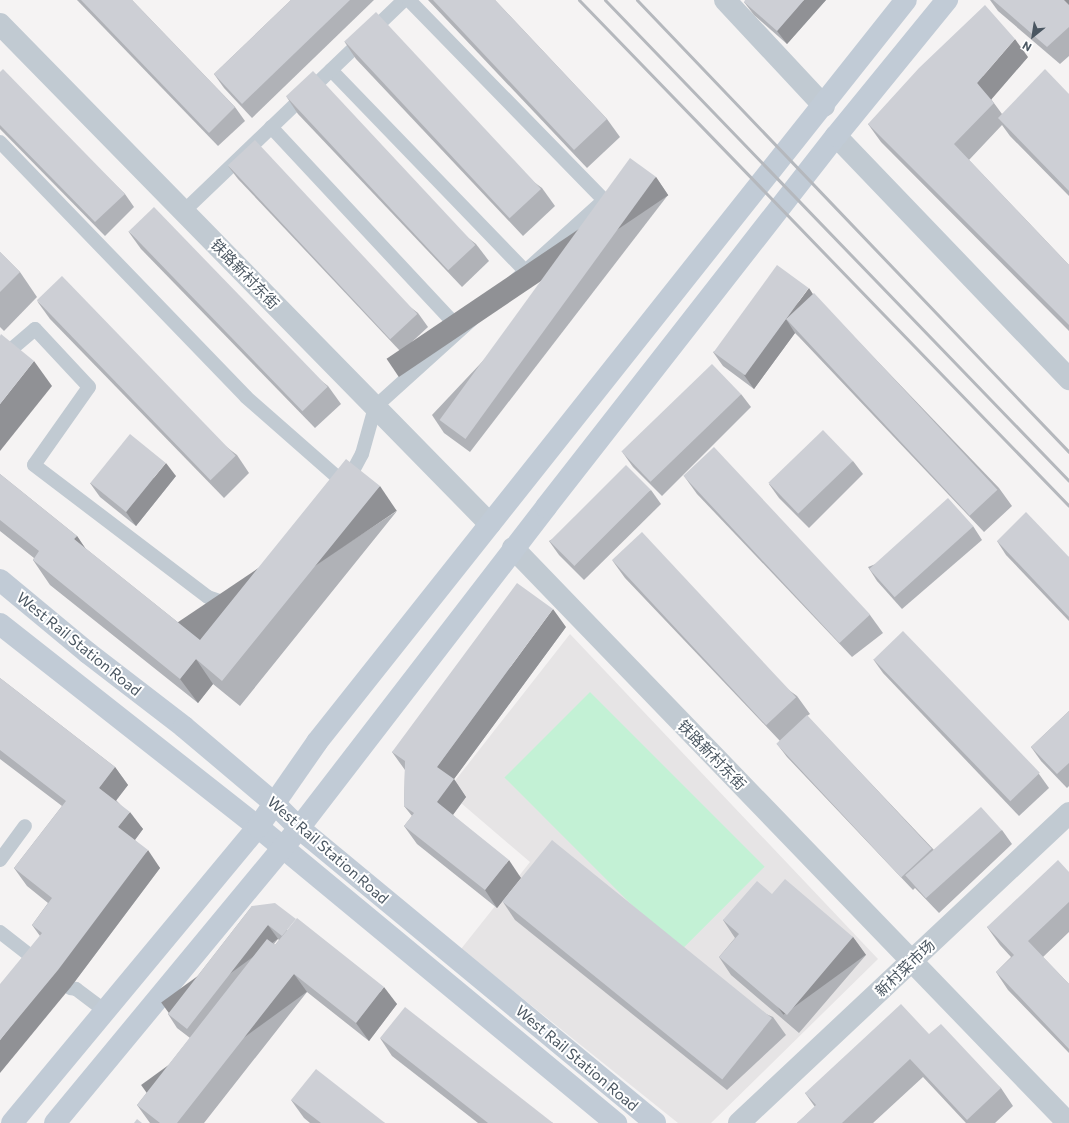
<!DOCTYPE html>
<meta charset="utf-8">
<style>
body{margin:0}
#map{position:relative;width:1069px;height:1123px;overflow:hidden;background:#f5f3f3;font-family:Commissioner,"Noto Sans SC",sans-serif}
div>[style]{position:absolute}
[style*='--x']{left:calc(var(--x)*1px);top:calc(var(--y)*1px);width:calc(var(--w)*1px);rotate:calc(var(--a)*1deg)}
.education>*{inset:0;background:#e6e4e5}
.green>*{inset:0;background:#c3f1d5;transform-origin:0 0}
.lane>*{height:14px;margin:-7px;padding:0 7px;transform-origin:7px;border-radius:7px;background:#c1cad2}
.street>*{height:22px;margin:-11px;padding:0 11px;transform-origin:11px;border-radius:11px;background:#c1cad2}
.secondary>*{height:22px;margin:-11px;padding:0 11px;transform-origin:11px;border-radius:11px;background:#c1cbd6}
.rail>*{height:3px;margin:-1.5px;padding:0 1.5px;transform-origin:1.5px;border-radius:1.5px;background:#b5b8bd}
.wall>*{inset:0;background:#b0b2b7}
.shaded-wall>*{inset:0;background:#909195;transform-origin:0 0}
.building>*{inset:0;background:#cdcfd5;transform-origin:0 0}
span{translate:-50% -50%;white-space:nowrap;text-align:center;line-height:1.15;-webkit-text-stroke:4px #fff;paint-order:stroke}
.street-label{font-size:15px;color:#4a5661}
.north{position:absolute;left:1013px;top:16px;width:40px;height:40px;-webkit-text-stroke:3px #fff;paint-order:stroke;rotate:210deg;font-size:11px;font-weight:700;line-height:16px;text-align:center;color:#4a5661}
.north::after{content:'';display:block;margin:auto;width:14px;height:18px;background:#4a5661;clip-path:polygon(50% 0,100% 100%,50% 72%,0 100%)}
</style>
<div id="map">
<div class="education">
<div style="clip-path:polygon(570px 634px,878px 959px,711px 1123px,678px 1123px,461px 949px,530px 862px,447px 791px)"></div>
</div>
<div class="green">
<div style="left:590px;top:692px;width:247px;height:121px;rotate:45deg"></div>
</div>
<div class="lane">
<div style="--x:331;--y:70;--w:279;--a:46"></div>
<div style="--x:271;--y:127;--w:277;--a:47"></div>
<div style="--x:0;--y:142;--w:354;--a:46"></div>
<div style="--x:246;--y:397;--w:133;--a:41.3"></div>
<div style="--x:184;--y:211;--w:305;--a:-43.8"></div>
<div style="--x:0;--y:359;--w:46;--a:-40.6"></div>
<div style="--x:35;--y:329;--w:79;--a:47"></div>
<div style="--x:89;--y:387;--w:95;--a:125.2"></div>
<div style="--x:34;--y:465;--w:218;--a:37.2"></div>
<div style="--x:208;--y:597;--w:21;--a:19"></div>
<div style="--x:228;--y:604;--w:19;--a:-12"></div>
<div style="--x:347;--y:482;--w:32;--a:-62"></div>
<div style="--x:362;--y:454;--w:49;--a:-74.5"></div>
<div style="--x:375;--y:407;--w:309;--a:-42.1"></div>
<div style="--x:604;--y:200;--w:279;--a:-134.3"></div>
<div style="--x:0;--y:860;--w:42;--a:-53.7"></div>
<div style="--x:0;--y:932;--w:52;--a:38"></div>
<div style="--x:70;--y:988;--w:6;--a:9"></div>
<div style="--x:76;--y:989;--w:36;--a:37"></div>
</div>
<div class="street">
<div style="--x:725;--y:0;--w:145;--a:47"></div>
<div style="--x:0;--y:24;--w:700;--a:45.58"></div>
<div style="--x:836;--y:136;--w:337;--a:46.2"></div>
<div style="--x:513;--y:548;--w:799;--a:46.01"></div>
<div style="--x:739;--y:1123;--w:453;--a:-43.2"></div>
</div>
<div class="secondary">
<div style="--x:0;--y:580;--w:114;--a:39.7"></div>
<div style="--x:88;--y:653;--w:121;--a:37.6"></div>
<div style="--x:184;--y:727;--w:119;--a:40.2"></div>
<div style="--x:275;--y:804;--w:34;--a:45"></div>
<div style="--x:299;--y:828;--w:462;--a:39.6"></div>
<div style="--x:0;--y:624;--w:328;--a:38.2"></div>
<div style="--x:258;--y:827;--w:465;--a:39.6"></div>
<div style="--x:12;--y:1123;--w:385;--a:-50.3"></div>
<div style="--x:258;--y:827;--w:103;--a:-55.2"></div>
<div style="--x:317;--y:742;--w:947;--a:-51.56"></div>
<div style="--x:55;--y:1123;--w:383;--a:-50.4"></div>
<div style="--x:299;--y:828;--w:405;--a:-52.4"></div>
<div style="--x:546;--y:507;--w:471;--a:-52"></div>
<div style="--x:836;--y:136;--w:176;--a:-50.8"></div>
</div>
<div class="rail">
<div style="--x:579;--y:0;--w:704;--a:45.92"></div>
<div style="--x:605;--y:0;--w:668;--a:46.03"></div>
<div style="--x:637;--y:0;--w:625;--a:46.3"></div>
</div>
<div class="wall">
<div style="clip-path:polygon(77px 0,132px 0,235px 107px,245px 121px,218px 146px)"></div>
<div style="clip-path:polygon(291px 0,374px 0,252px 118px,224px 88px,214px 74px)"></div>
<div style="clip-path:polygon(428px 0,495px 0,607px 119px,620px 137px,587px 168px)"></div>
<div style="clip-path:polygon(826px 0,787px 44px,754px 15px,744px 2px)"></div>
<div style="clip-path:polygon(990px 0,1069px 0,1069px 56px,1060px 64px,998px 11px)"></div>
<div style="clip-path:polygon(344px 41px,542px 188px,555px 206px,523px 236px,356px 59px)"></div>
<div style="clip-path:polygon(1028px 57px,991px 99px,1002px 114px,1069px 94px,1069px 196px,1010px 136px,1002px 125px,969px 160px,1069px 265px,1069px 331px,881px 142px,868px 124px)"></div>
<div style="clip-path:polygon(0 72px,125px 194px,134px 207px,105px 236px,0 129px)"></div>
<div style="clip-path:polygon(286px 96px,476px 244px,489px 261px,462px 287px,298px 114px)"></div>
<div style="clip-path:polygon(228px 166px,418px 313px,428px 327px,401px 352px,238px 179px)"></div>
<div style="clip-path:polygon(656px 177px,668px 195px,470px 452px,444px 433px,432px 415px)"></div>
<div style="clip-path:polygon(128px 231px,328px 386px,341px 404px,315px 428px,141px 249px)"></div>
<div style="clip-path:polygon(0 252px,20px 272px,37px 297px,4px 331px,0 327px)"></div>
<div style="clip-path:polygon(813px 294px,999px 488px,1012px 506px,984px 532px,799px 337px,795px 333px,754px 389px,723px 366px,713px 352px)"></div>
<div style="clip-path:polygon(37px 301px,237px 455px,249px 473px,224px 498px,50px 319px)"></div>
<div style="clip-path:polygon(741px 394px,751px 407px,662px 496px,633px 467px,623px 453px)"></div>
<div style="clip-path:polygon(853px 461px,863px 474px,809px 528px,779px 498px,769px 484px)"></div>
<div style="clip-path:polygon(0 474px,77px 536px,85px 548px,200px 640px,397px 511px,240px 706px,213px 684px,198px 703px,50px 585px,33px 560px,34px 558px,0 531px)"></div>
<div style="clip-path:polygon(176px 476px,136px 526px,100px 497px,90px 483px)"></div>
<div style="clip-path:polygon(684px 476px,870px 615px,883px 633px,852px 657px,697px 494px)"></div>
<div style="clip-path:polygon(651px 490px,661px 504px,584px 580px,559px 555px,549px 541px)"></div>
<div style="clip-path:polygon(973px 526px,982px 540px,902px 609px,877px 581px,868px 567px)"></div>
<div style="clip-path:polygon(997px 541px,1069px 557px,1069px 621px,1006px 555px)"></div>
<div style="clip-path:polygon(612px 560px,797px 696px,810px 714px,807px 716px,935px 851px,1002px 830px,1012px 844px,939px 913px,915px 888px,913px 890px,787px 757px,777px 744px,780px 741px,625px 578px)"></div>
<div style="clip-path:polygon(566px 627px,454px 779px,466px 797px,453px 815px,521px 878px,497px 908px,417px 844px,404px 826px,412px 816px,404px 806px,405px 770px,392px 752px)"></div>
<div style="clip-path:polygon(873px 659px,1039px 774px,1049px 788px,1019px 816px,883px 673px)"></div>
<div style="clip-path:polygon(0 678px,115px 767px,128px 785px,116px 800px,143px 829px,135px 840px,160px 868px,70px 988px,40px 936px,32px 925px,48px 903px,27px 886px,14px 868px,62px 806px,0 759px)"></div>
<div style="clip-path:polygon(1069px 711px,1069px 786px,1067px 788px,1041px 761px,1031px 747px)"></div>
<div style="clip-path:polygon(1069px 872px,1069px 932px,1043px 957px,1069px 984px,1069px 1053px,1008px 990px,996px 972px,1011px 957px,1000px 945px,987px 927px)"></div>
<div style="clip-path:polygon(772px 894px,853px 937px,866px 955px,799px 1033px,731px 975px,719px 957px,735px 938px,723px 920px)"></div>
<div style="clip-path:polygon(503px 902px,773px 1017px,786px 1035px,727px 1090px,515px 920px)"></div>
<div style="clip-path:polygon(evenodd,252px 906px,397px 1004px,369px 1041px,307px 992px,204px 1123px,150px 1123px,137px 1105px,190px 1038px,177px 1028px,168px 1014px,252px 906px,278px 939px,279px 940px,275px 945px,274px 944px,278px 939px)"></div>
<div style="clip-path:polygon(929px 1034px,1001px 1088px,1013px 1106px,995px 1123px,966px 1123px,923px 1077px,873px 1123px,797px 1123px,815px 1107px,805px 1093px)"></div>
<div style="clip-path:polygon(380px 1038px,553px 1123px,478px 1123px,392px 1056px)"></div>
<div style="clip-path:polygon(291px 1100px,385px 1123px,310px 1123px,304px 1118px)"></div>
</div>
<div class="shaded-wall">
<div style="clip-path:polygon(804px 0,826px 0,787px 44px,777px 31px)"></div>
<div style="clip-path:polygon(1061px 0,1069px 0,1069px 11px)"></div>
<div style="clip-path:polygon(1015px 39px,1028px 57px,990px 101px,977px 83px)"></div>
<div style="left:656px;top:177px;width:22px;height:325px;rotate:56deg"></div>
<div style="clip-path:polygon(809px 288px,818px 302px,786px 319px,795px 333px,754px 389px,744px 375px)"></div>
<div style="clip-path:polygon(34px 361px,52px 386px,0 451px,0 404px)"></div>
<div style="clip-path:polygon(166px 463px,176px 476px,136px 526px,126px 512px)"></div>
<div style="left:380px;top:486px;width:30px;height:251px;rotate:56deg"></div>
<div style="clip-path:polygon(77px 536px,94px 561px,74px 539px)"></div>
<div style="clip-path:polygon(553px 609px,566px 627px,454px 779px,466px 797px,449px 820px,437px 802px,437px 767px)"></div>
<div style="clip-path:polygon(196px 659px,213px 684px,198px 703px,180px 679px)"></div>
<div style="clip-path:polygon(115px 767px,128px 785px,112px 806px,99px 788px)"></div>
<div style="clip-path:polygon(130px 812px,143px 829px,131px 845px,118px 827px)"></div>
<div style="clip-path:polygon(148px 850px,160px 868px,70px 988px,0 1073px,0 1040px)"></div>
<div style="clip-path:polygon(509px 860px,521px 878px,497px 908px,485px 890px)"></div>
<div style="left:268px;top:925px;width:17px;height:132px;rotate:54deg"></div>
<div style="left:853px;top:937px;width:22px;height:102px;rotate:54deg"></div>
<div style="left:294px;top:974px;width:22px;height:189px;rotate:54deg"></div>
<div style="clip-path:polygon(384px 987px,397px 1004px,369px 1041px,356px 1023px)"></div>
</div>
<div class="building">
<div style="clip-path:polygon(81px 0,132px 0,235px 107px,209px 133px)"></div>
<div style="clip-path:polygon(291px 0,350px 0,242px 104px,214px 74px)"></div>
<div style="clip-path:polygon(433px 0,495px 0,607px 119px,574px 150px)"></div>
<div style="clip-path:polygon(745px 0,804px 0,777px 31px,744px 2px)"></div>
<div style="clip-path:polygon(993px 0,1064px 0,1069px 5px,1069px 27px,1047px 47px)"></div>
<div style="clip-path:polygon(985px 5px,1015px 39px,977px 83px,994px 103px,954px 144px,1069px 265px,1069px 325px,868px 124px,919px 68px)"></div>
<div style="left:376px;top:12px;width:242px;height:43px;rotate:47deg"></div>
<div style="clip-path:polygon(3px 69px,125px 194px,95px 222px,0 125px,0 72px)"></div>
<div style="clip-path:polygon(1045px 69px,1069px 94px,1069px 191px,998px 118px)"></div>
<div style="left:313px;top:71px;width:238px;height:37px;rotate:47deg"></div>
<div style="left:255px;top:140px;width:238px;height:37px;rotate:47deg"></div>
<div style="left:630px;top:158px;width:32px;height:324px;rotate:36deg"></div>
<div style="left:154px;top:207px;width:250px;height:35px;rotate:46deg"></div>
<div style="clip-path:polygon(0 252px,20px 272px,0 292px)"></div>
<div style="left:777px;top:265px;width:39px;height:108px;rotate:36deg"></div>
<div style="left:62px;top:276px;width:250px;height:35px;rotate:46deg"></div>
<div style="left:814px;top:293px;width:269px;height:38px;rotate:47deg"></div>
<div style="clip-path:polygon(1px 334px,34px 361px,0 404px,0 336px)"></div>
<div style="left:712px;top:364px;width:42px;height:126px;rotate:46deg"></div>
<div style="left:823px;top:430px;width:43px;height:76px;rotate:46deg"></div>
<div style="left:130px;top:434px;width:46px;height:63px;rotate:39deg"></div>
<div style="left:714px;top:447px;width:229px;height:42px;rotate:47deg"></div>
<div style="clip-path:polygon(346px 459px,380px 486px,222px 681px,196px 659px,180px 679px,33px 560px,39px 551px,0 520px,0 474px,77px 536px,74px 539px,200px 640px)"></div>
<div style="left:626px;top:465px;width:35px;height:108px;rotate:45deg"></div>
<div style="left:948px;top:498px;width:38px;height:106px;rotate:48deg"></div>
<div style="clip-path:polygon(1026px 512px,1069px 557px,1069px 617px,997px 541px)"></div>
<div style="left:642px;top:532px;width:226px;height:41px;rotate:47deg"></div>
<div style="clip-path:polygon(517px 583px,553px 609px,437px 767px,454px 779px,437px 802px,509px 860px,485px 890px,404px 826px,414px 813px,404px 806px,405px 761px,392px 752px)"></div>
<div style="left:903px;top:631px;width:197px;height:41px;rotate:46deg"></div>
<div style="clip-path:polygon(0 678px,115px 767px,99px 788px,130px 812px,118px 827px,148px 850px,58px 970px,0 1040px,0 984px,42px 933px,32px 925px,52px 898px,14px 868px,66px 801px,0 750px)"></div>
<div style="clip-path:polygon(1069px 711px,1069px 763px,1057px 774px,1031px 747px)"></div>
<div style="left:807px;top:715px;width:183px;height:42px;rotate:47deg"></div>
<div style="left:981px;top:807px;width:31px;height:102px;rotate:48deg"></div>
<div style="left:552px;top:840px;width:283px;height:79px;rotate:39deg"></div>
<div style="clip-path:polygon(1058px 860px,1069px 872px,1069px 902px,1028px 941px,1069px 984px,1069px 1049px,996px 972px,1014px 955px,987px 927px)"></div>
<div style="clip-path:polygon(785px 879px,853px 937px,787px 1015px,719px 957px,739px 934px,723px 920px,757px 881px,772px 894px)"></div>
<div style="clip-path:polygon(275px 903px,296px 919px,282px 936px,268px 925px,187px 1029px,168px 1014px,252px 906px)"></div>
<div style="clip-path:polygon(297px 918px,384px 987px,356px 1023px,294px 974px,177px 1123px,160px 1123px,137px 1105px,267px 939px,275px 945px)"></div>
<div style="clip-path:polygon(901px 1004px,929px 1034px,941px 1024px,1001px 1088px,967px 1120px,910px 1059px,842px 1123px,797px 1123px,816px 1105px,805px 1093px)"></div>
<div style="clip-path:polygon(405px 1007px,553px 1123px,488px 1123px,380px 1038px)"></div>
<div style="clip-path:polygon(316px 1069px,385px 1123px,321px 1123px,291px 1100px)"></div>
<div style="clip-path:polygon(137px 1119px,142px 1123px,134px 1123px)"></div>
</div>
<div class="street-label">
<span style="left:245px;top:274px;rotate:46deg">铁路新村东街</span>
<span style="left:79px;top:644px;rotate:39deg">West Rail Station Road</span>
<span style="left:712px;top:755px;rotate:46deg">铁路新村东街</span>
<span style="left:328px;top:850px;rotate:41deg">West Rail Station Road</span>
<span style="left:905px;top:968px;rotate:-43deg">新村菜市场</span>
<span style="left:577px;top:1058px;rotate:40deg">West Rail Station Road</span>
</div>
<div class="north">N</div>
</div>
